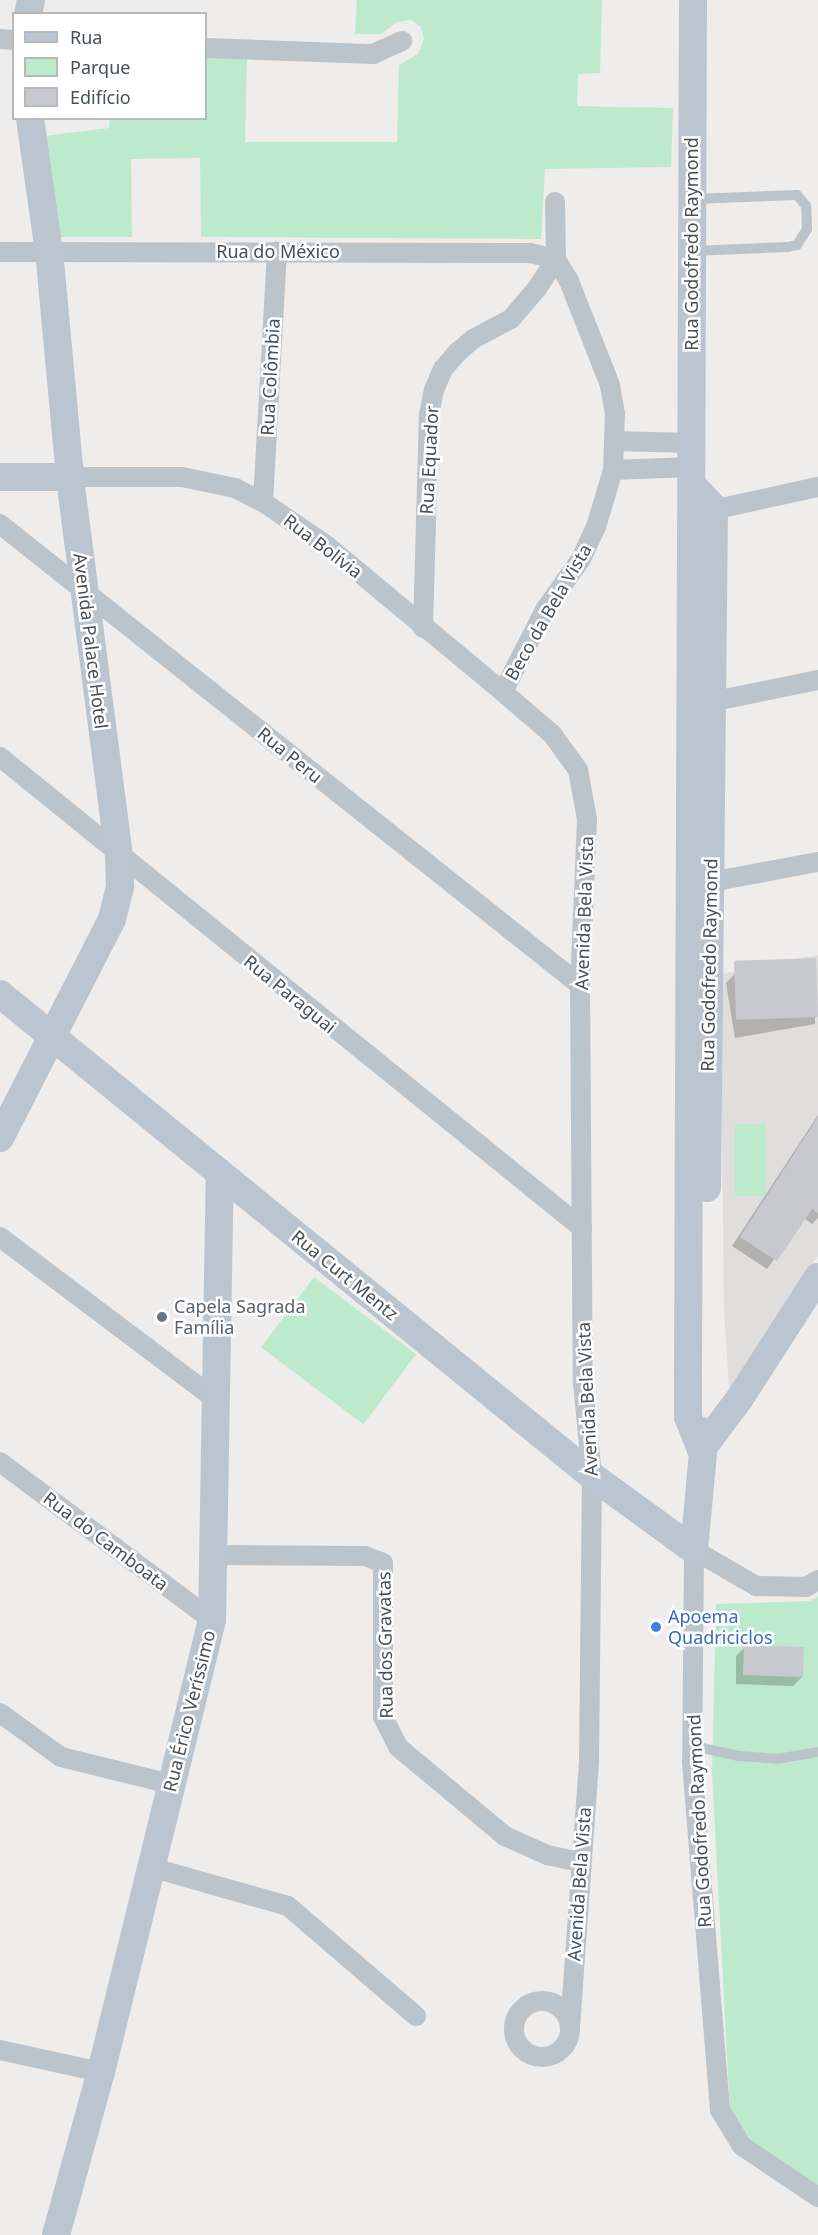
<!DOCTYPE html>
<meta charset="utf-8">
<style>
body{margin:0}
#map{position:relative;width:818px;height:2235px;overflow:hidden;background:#efecec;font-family:"Noto Sans",sans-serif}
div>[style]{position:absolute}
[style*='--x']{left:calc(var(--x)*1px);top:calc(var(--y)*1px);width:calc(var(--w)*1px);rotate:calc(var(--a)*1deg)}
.education>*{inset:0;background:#e0dddd}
.green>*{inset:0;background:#bdeacd;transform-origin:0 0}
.shadow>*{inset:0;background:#0003}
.building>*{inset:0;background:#c7c9cf;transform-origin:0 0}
.lane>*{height:10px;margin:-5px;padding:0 5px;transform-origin:5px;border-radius:5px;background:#bbc4ca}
.street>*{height:20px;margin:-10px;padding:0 10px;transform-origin:10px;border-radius:10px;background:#bbc4ca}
.street>.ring{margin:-10px;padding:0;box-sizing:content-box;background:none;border:20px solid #bbc4ca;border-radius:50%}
.secondary>*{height:28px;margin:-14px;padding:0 14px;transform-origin:14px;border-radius:14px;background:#bbc5cf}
.dots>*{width:16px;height:16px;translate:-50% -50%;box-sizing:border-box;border:3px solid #fff;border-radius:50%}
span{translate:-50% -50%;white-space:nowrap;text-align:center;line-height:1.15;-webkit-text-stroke:5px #fff;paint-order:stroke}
.street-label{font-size:18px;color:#465058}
.worship-label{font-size:18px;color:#5b616d}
.left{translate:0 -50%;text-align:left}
.shop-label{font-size:18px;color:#366cbe}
.legend{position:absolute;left:12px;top:12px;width:195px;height:108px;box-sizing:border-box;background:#fff;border:2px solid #b5b9bc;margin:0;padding:8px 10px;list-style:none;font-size:18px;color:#465058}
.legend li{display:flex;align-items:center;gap:12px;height:30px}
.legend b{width:30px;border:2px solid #b5b9bc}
</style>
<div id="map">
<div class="education">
<div style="clip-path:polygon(818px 955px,818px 1256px,735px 1387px,729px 1388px,724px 1308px,720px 974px)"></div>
</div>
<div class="green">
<div style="clip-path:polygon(357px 0,602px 0,600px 73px,578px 74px,577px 106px,673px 108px,671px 167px,545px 169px,541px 239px,201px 237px,200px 158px,131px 159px,132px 237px,58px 237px,44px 136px,109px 128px,110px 119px,206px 118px,206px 57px,247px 58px,245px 142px,397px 142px,399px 65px,418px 54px,424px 39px,421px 27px,411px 20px,397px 22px,381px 34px,355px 34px)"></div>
<div style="left:735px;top:1124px;width:31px;height:72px"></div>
<div style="left:314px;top:1277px;width:128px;height:88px;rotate:37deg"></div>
<div style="clip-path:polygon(818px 1596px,818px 2189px,748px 2143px,730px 2112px,712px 1773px,716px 1604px,810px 1601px)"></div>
</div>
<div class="shadow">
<div style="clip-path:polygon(815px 959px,815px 1024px,735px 1038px,726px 983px,735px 974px)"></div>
<div style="clip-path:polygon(818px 1115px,818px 1218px,812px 1224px,804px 1218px,767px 1269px,732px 1246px)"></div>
<div style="clip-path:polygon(745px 1647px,802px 1677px,793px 1686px,736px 1684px,736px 1656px)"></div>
</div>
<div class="building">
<div style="left:816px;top:958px;width:59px;height:82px;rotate:88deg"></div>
<div style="clip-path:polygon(818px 1117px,818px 1213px,812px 1209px,777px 1261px,740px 1237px)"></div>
<div style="left:744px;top:1645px;width:60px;height:30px;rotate:2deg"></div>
</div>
<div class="lane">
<div style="--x:692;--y:251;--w:96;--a:-2.4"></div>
<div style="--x:788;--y:247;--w:9;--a:-13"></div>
<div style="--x:797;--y:245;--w:19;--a:-58"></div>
<div style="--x:807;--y:229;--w:23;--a:-92"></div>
<div style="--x:806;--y:206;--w:14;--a:-129"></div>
<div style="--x:797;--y:195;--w:103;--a:177.8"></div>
<div style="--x:693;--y:1746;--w:46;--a:12.5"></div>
<div style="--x:738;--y:1756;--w:39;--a:4"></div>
<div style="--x:777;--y:1759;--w:42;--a:-9.7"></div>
</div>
<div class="street">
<div style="--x:0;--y:39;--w:14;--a:4"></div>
<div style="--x:206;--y:48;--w:167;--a:2.1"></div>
<div style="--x:373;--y:54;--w:32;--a:-24"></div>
<div style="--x:0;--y:252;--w:530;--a:0.11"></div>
<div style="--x:530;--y:253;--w:27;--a:13"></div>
<div style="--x:615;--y:441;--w:76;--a:1.5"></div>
<div style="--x:613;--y:470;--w:78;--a:-2.2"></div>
<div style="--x:70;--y:477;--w:112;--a:0"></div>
<div style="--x:182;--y:477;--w:54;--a:11.7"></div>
<div style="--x:235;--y:488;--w:31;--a:27"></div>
<div style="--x:263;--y:502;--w:76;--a:34.3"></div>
<div style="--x:326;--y:545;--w:230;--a:39.7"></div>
<div style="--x:503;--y:692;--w:65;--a:40.6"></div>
<div style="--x:552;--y:734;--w:44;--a:54.2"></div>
<div style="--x:578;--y:770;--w:50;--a:79.6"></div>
<div style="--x:587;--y:819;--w:166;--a:92.4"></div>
<div style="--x:580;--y:985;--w:398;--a:89.6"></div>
<div style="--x:583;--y:1383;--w:93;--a:84.5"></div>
<div style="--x:592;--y:1476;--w:286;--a:90.6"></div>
<div style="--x:589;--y:1762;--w:267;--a:94.1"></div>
<div style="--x:263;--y:502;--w:251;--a:-86.8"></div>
<div style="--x:703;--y:512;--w:118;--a:-12.3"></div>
<div style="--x:0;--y:524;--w:741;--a:38.48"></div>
<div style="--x:423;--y:628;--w:213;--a:-88.4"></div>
<div style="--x:429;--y:415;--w:25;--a:-79"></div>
<div style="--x:434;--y:390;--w:23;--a:-67"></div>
<div style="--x:443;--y:369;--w:23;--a:-49"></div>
<div style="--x:458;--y:352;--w:20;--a:-41"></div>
<div style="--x:473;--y:339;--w:43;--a:-27.8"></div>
<div style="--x:511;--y:319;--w:42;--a:-49.8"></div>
<div style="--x:538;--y:287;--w:33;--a:-57"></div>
<div style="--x:556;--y:259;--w:57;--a:-91"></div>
<div style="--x:503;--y:692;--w:92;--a:-62.9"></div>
<div style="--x:545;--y:610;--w:62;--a:-54.8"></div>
<div style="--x:581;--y:559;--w:35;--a:-65"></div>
<div style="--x:596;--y:527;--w:59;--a:-73.4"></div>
<div style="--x:613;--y:470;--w:56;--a:-88"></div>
<div style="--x:615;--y:414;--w:29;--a:-100"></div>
<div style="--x:610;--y:385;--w:112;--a:-111.5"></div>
<div style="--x:569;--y:281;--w:26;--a:-121"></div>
<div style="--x:700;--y:704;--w:120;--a:-11.5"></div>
<div style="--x:0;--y:757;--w:749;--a:38.98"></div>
<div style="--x:700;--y:884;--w:120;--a:-10.6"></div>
<div style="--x:0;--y:1237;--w:271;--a:37"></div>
<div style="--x:0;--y:1462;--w:264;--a:36.7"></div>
<div style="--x:694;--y:1550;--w:212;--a:90.5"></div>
<div style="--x:692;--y:1762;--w:349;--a:85.4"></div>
<div style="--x:720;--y:2110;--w:42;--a:58.6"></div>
<div style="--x:742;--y:2146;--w:92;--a:33.9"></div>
<div style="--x:694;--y:1550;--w:72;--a:30.1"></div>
<div style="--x:756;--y:1586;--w:50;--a:1.1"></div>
<div style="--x:806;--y:1587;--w:14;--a:-30"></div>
<div style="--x:214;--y:1555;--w:151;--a:0.4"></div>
<div style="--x:365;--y:1556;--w:19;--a:21"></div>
<div style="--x:383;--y:1563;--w:154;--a:90"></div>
<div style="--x:383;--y:1717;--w:34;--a:63"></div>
<div style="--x:398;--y:1747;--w:139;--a:39.8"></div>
<div style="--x:505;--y:1836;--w:46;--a:24.3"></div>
<div style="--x:547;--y:1855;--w:34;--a:12"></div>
<div style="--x:0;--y:1713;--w:75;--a:35.8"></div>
<div style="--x:61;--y:1757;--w:113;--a:13.8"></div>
<div style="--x:150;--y:1867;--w:143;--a:15.8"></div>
<div style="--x:288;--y:1906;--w:169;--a:40.7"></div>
<div class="ring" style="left:514px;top:2001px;width:36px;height:36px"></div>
<div style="--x:0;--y:2050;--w:103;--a:12.3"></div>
</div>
<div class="secondary">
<div style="--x:693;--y:0;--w:1380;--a:90.21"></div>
<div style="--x:688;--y:1380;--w:37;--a:90"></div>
<div style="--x:688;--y:1417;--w:35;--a:68"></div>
<div style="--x:28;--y:14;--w:14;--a:-78"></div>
<div style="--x:0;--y:477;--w:70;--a:0"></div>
<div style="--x:694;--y:487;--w:29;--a:46"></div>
<div style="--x:714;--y:508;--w:680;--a:90.59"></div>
<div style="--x:0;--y:994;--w:763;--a:39.15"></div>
<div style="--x:592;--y:1476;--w:126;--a:36"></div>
<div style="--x:0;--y:1138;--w:246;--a:-62.9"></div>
<div style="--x:112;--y:919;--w:34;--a:-76"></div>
<div style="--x:120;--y:886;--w:30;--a:-92"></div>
<div style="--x:119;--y:856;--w:382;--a:-97.4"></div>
<div style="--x:70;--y:477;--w:226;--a:-95.3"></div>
<div style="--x:49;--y:252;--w:135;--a:-98.1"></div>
<div style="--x:701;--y:1450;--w:65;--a:-53.1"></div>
<div style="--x:740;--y:1398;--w:144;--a:-57.2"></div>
<div style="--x:694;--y:1550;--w:119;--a:-84.7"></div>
<div style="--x:56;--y:2235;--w:169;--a:-74.6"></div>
<div style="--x:101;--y:2072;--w:465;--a:-76.2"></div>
<div style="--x:212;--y:1620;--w:447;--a:-89"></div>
</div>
<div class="dots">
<div style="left:162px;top:1317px;background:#6b7280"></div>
<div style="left:656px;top:1627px;background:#3f7fe0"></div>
</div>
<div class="street-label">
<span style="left:691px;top:244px;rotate:-90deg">Rua Godofredo Raymond</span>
<span style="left:278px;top:251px">Rua do México</span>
<span style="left:270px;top:377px;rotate:-87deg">Rua Colômbia</span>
<span style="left:429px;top:460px;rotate:-87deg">Rua Equador</span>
<span style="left:323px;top:546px;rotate:37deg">Rua Bolívia</span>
<span style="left:548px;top:612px;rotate:-60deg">Beco da Bela Vista</span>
<span style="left:91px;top:641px;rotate:83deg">Avenida Palace Hotel</span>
<span style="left:290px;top:755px;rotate:39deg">Rua Peru</span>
<span style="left:584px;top:913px;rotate:-88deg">Avenida Bela Vista</span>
<span style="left:709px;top:965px;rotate:-89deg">Rua Godofredo Raymond</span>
<span style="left:290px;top:994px;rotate:39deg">Rua Paraguai</span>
<span style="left:345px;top:1275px;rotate:39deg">Rua Curt Mentz</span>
<span style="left:587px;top:1399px;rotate:-93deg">Avenida Bela Vista</span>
<span style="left:106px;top:1541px;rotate:37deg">Rua do Camboata</span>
<span style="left:385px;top:1645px;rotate:-91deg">Rua dos Gravatas</span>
<span style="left:189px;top:1711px;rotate:-76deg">Rua Érico Veríssimo</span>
<span style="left:699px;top:1821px;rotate:-93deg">Rua Godofredo Raymond</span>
<span style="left:579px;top:1884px;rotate:-86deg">Avenida Bela Vista</span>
</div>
<div class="worship-label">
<span class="left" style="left:174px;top:1317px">Capela Sagrada<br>Família</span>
</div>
<div class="shop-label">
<span class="left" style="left:668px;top:1627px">Apoema<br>Quadriciclos</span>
</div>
<ul class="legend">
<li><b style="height:8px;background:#bbc5cf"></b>Rua</li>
<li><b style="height:16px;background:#bdeacd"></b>Parque</li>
<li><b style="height:16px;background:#c7c9cf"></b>Edifício</li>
</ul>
</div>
